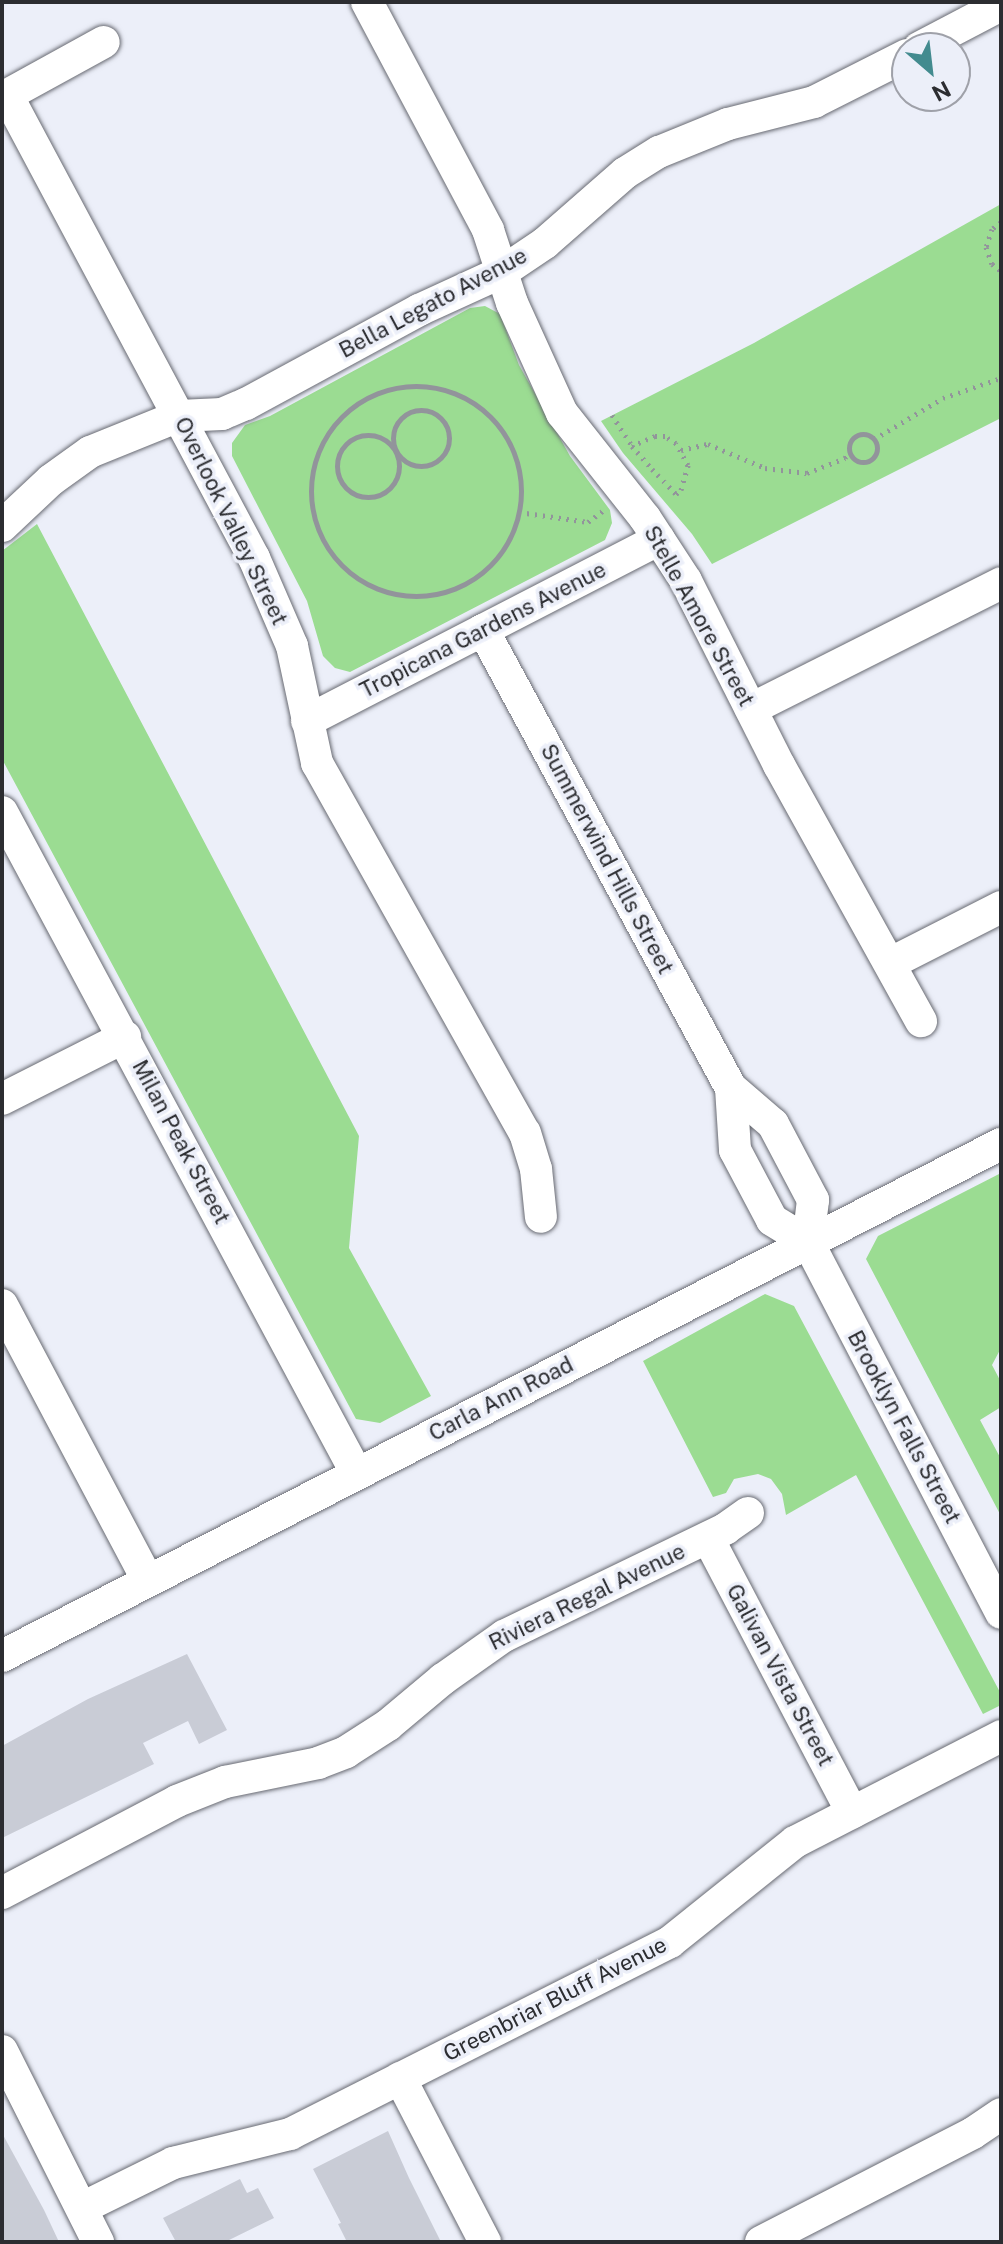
<!DOCTYPE html>
<style>
body{margin:0}
#map{position:relative;width:1003px;height:2244px;overflow:hidden;background:#eceff9;font-family:"Public Sans",sans-serif}
div>[style]{position:absolute}
[style*='--x']{left:calc(var(--x)*1px);top:calc(var(--y)*1px);width:calc(var(--w)*1px);rotate:calc(var(--a)*1deg)}
.green>*{inset:0;background:#9bdc92}
.building>*{inset:0;background:#c9ccd6}
.path>*{height:5px;margin-top:-2.5px;transform-origin:0;background:repeating-linear-gradient(90deg,#92949b 0 2px,transparent 0 8px)}
.path>.ring{margin:-2.5px;padding:0;box-sizing:content-box;background:none;border:5px solid #92949b;border-radius:50%}
.roads{filter:drop-shadow(0 0 2px #686a72) drop-shadow(0 0 2px #686a72)}
.minor>*{height:32px;margin:-16px;padding:0 16px;transform-origin:16px;border-radius:16px;background:#fff}
span{translate:-50% -50%;white-space:nowrap;text-align:center;line-height:1.15;-webkit-text-stroke:7px #eceff9;paint-order:stroke}
.street-label{font-size:22px;color:#2c2d31}
.frame{position:absolute;inset:0;border:4px solid #2c2d31;pointer-events:none}
.north{position:absolute;left:891px;top:32px;width:80px;height:80px;box-sizing:border-box;background:#eceff9;border:2px solid #9fa1a9;border-radius:50%;rotate:152deg;font-size:22px;font-weight:700;line-height:32px;text-align:center;color:#2c2d31}
.north::after{content:'';display:block;margin:auto;width:28px;height:36px;background:#438b8f;clip-path:polygon(50% 0,100% 100%,50% 72%,0 100%)}
</style>
<div id="map">
<div class="green">
<div style="clip-path:polygon(1001px 204px,1001px 418px,712px 564px,692px 534px,623px 453px,601px 421px,754px 343px)"></div>
<div style="clip-path:polygon(485px 306px,500px 314px,519px 365px,570px 456px,610px 510px,612px 523px,605px 540px,350px 672px,335px 668px,323px 656px,307px 601px,232px 456px,232px 443px,245px 425px,270px 416px,470px 308px)"></div>
<div style="clip-path:polygon(37px 524px,359px 1136px,349px 1248px,431px 1396px,380px 1423px,356px 1419px,2px 759px,2px 551px)"></div>
<div style="clip-path:polygon(1001px 1173px,1001px 1348px,992px 1365px,1001px 1382px,1001px 1407px,980px 1420px,1001px 1459px,1001px 1516px,866px 1259px,878px 1236px)"></div>
<div style="clip-path:polygon(765px 1294px,794px 1306px,1001px 1694px,1001px 1705px,983px 1714px,856px 1475px,786px 1515px,782px 1494px,771px 1479px,758px 1474px,734px 1479px,726px 1493px,713px 1497px,643px 1361px)"></div>
</div>
<div class="building">
<div style="clip-path:polygon(187px 1654px,227px 1730px,199px 1744px,188px 1721px,143px 1743px,154px 1764px,2px 1838px,2px 1746px,88px 1699px)"></div>
<div style="clip-path:polygon(388px 2131px,409px 2178px,441px 2242px,347px 2242px,338px 2224px,341px 2223px,313px 2169px)"></div>
<div style="clip-path:polygon(2px 2133px,44px 2210px,59px 2242px,2px 2242px)"></div>
<div style="clip-path:polygon(240px 2179px,247px 2193px,258px 2188px,274px 2218px,225px 2242px,176px 2242px,163px 2218px)"></div>
</div>
<div class="path">
<div style="--x:1001;--y:222;--w:11;--a:142"></div>
<div style="--x:992;--y:229;--w:19;--a:108"></div>
<div style="--x:986;--y:247;--w:18;--a:71"></div>
<div style="--x:992;--y:264;--w:11;--a:38"></div>
<div class="ring" style="left:311px;top:386px;width:205px;height:205px"></div>
<div class="ring" style="left:393px;top:410px;width:51px;height:51px"></div>
<div style="--x:612;--y:415;--w:37;--a:57"></div>
<div style="--x:632;--y:446;--w:30;--a:49"></div>
<div style="--x:652;--y:469;--w:35;--a:46"></div>
<div style="--x:676;--y:494;--w:6;--a:-39"></div>
<div style="--x:681;--y:490;--w:26;--a:-74"></div>
<div style="--x:688;--y:465;--w:25;--a:-119"></div>
<div style="--x:676;--y:443;--w:13;--a:-148"></div>
<div style="--x:665;--y:436;--w:10;--a:180"></div>
<div style="--x:655;--y:436;--w:25;--a:157"></div>
<div class="ring" style="left:849px;top:434px;width:23px;height:23px"></div>
<div class="ring" style="left:337px;top:435px;width:57px;height:57px"></div>
<div style="--x:874;--y:439;--w:80;--a:-30.7"></div>
<div style="--x:943;--y:398;--w:61;--a:-19"></div>
<div style="--x:681;--y:450;--w:28;--a:-13"></div>
<div style="--x:708;--y:444;--w:62;--a:22.8"></div>
<div style="--x:765;--y:468;--w:42;--a:6.8"></div>
<div style="--x:807;--y:473;--w:41;--a:-21.5"></div>
<div style="--x:845;--y:458;--w:8;--a:-60"></div>
<div style="--x:519;--y:512;--w:70;--a:8.2"></div>
<div style="--x:588;--y:522;--w:20;--a:-37"></div>
</div>
<div class="roads">
<div class="minor">
<div style="--x:367;--y:2;--w:258;--a:62"></div>
<div style="--x:488;--y:230;--w:77;--a:71.8"></div>
<div style="--x:512;--y:303;--w:121;--a:65.6"></div>
<div style="--x:562;--y:413;--w:134;--a:51.7"></div>
<div style="--x:645;--y:518;--w:75;--a:56.9"></div>
<div style="--x:686;--y:581;--w:206;--a:63.2"></div>
<div style="--x:779;--y:765;--w:293;--a:61"></div>
<div style="--x:919;--y:48;--w:93;--a:-27.7"></div>
<div style="--x:7;--y:95;--w:525;--a:61.92"></div>
<div style="--x:254;--y:558;--w:96;--a:66.6"></div>
<div style="--x:292;--y:646;--w:120;--a:77.9"></div>
<div style="--x:317;--y:763;--w:424;--a:60.7"></div>
<div style="--x:525;--y:1133;--w:38;--a:73"></div>
<div style="--x:536;--y:1169;--w:48;--a:84.1"></div>
<div style="--x:2;--y:98;--w:116;--a:-28.8"></div>
<div style="--x:2;--y:526;--w:67;--a:-43.2"></div>
<div style="--x:51;--y:480;--w:48;--a:-35.7"></div>
<div style="--x:90;--y:452;--w:96;--a:-22"></div>
<div style="--x:179;--y:416;--w:43;--a:-2.7"></div>
<div style="--x:222;--y:414;--w:26;--a:-23"></div>
<div style="--x:246;--y:404;--w:197;--a:-28.5"></div>
<div style="--x:419;--y:310;--w:91;--a:-24.6"></div>
<div style="--x:502;--y:272;--w:52;--a:-34"></div>
<div style="--x:545;--y:243;--w:106;--a:-41.2"></div>
<div style="--x:625;--y:173;--w:40;--a:-32"></div>
<div style="--x:659;--y:152;--w:74;--a:-22.1"></div>
<div style="--x:728;--y:124;--w:89;--a:-14.3"></div>
<div style="--x:814;--y:102;--w:104;--a:-26.8"></div>
<div style="--x:483;--y:630;--w:521;--a:61.57"></div>
<div style="--x:731;--y:1088;--w:55;--a:40.6"></div>
<div style="--x:773;--y:1124;--w:86;--a:62.2"></div>
<div style="--x:813;--y:1200;--w:42;--a:96.8"></div>
<div style="--x:751;--y:709;--w:280;--a:-26.7"></div>
<div style="--x:307;--y:721;--w:396;--a:-27.3"></div>
<div style="--x:2;--y:812;--w:751;--a:61.8"></div>
<div style="--x:891;--y:963;--w:123;--a:-27"></div>
<div style="--x:731;--y:1088;--w:62;--a:86.3"></div>
<div style="--x:735;--y:1150;--w:79;--a:62.1"></div>
<div style="--x:772;--y:1220;--w:42;--a:31.4"></div>
<div style="--x:2;--y:1099;--w:138;--a:-26.8"></div>
<div style="--x:808;--y:1242;--w:418;--a:62.5"></div>
<div style="--x:2;--y:1305;--w:312;--a:62.1"></div>
<div style="--x:708;--y:1538;--w:310;--a:62.3"></div>
<div style="--x:2;--y:1656;--w:1123;--a:-27.14"></div>
<div style="--x:2;--y:1893;--w:198;--a:-27.7"></div>
<div style="--x:177;--y:1801;--w:52;--a:-21.6"></div>
<div style="--x:225;--y:1782;--w:95;--a:-11.5"></div>
<div style="--x:318;--y:1763;--w:30;--a:-21"></div>
<div style="--x:346;--y:1752;--w:50;--a:-32.7"></div>
<div style="--x:388;--y:1725;--w:72;--a:-39.9"></div>
<div style="--x:443;--y:1679;--w:75;--a:-35.2"></div>
<div style="--x:504;--y:1636;--w:246;--a:-25.8"></div>
<div style="--x:725;--y:1529;--w:28;--a:-35"></div>
<div style="--x:2;--y:2051;--w:214;--a:63.3"></div>
<div style="--x:400;--y:2078;--w:185;--a:62.6"></div>
<div style="--x:82;--y:2208;--w:102;--a:-26.3"></div>
<div style="--x:173;--y:2163;--w:121;--a:-13.9"></div>
<div style="--x:290;--y:2134;--w:426;--a:-26.8"></div>
<div style="--x:670;--y:1942;--w:160;--a:-38.7"></div>
<div style="--x:795;--y:1842;--w:232;--a:-27.2"></div>
<div style="--x:761;--y:2242;--w:238;--a:-27.2"></div>
<div style="--x:973;--y:2133;--w:34;--a:-34"></div>
</div>
</div>
<div class="street-label">
<span style="left:433px;top:303px;rotate:-28deg">Bella Legato Avenue</span>
<span style="left:231px;top:521px;rotate:64deg">Overlook Valley Street</span>
<span style="left:699px;top:616px;rotate:61deg">Stelle Amore Street</span>
<span style="left:483px;top:630px;rotate:-27deg">Tropicana Gardens Avenue</span>
<span style="left:607px;top:859px;rotate:62deg">Summerwind Hills Street</span>
<span style="left:181px;top:1142px;rotate:62deg">Milan Peak Street</span>
<span style="left:501px;top:1399px;rotate:-27deg">Carla Ann Road</span>
<span style="left:904px;top:1427px;rotate:62deg">Brooklyn Falls Street</span>
<span style="left:587px;top:1597px;rotate:-26deg">Riviera Regal Avenue</span>
<span style="left:780px;top:1675px;rotate:62deg">Galivan Vista Street</span>
<span style="left:555px;top:1999px;rotate:-27deg">Greenbriar Bluff Avenue</span>
</div>
<div class="frame"></div>
<div class="north">N</div>
</div>
